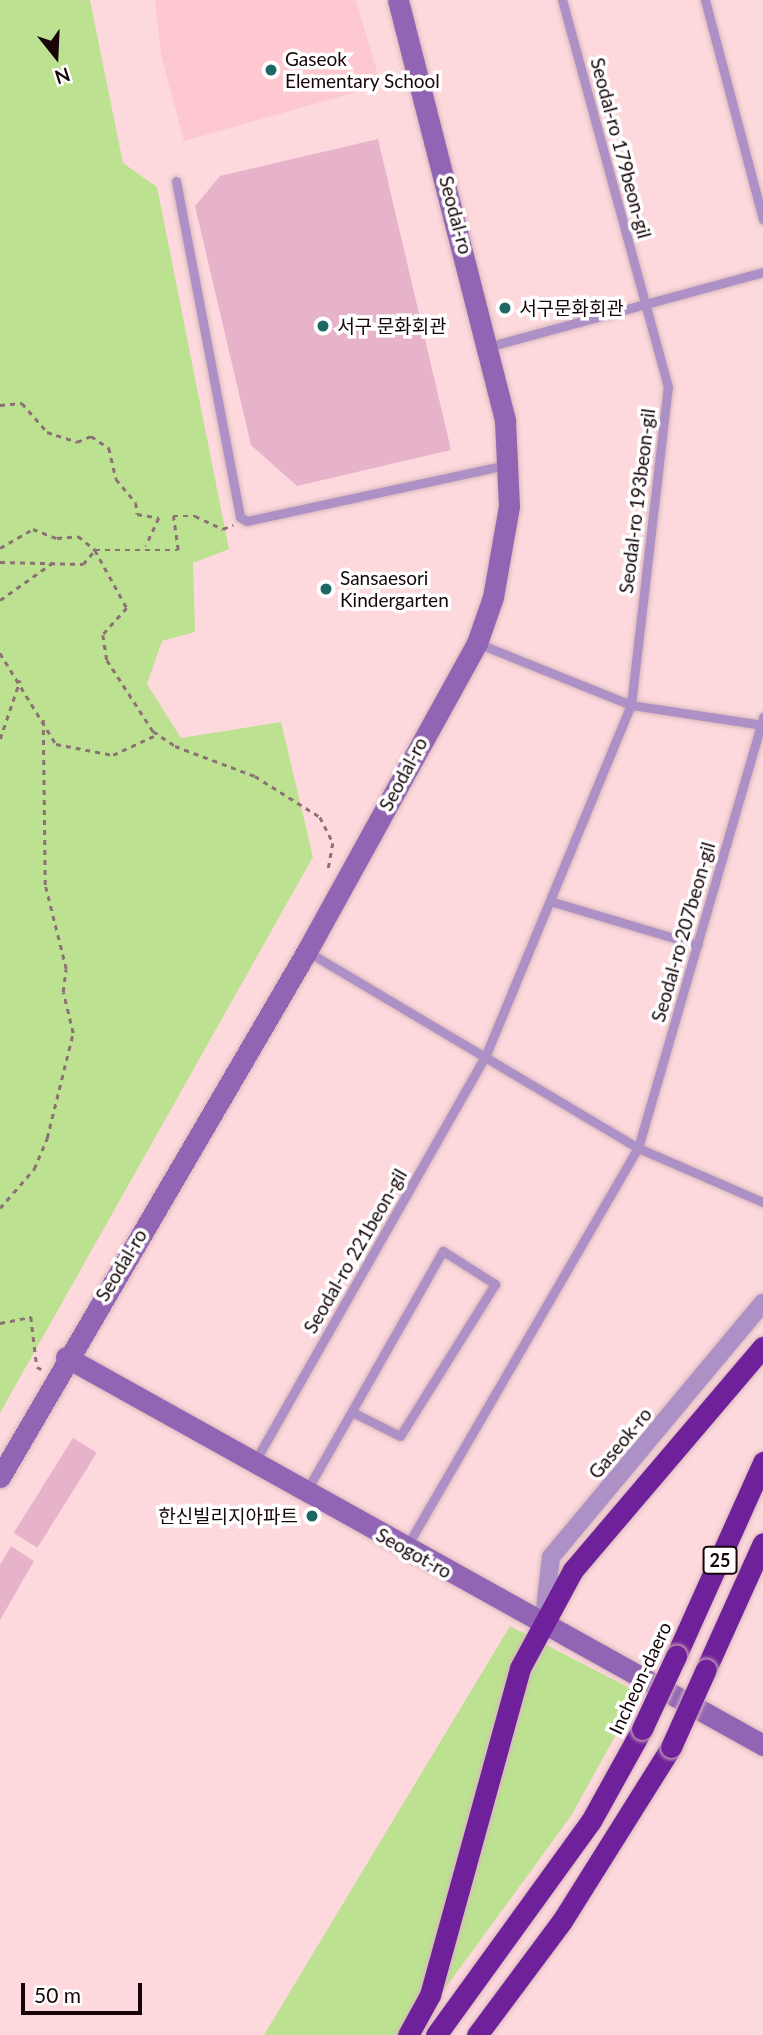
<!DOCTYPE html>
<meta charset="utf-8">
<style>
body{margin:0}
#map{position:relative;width:763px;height:2035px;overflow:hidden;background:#fdd9dd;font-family:Lato,"Noto Sans KR",sans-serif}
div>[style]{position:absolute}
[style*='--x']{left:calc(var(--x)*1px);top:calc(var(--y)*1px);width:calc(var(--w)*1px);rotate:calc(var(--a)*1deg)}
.built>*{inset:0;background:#fec8d0}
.green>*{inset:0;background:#bce291}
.building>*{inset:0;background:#e7b3cb;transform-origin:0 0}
.path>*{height:2.5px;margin-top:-1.25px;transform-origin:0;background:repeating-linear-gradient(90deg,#8c7175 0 5px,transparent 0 10px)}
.roads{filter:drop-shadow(0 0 2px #d8b7bb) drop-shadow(0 0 2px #d8b7bb)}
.lane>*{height:9px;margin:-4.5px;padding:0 4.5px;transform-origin:4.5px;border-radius:4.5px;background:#ad90c5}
.street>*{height:18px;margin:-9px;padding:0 9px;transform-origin:9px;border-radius:9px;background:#ad90c5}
.secondary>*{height:21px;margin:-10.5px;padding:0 10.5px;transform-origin:10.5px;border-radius:10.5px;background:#9265b4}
.highway>*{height:21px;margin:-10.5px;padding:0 10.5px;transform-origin:10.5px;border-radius:10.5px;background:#6e219a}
.bridges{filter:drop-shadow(0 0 2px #d8b7bb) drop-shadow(0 0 2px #d8b7bb)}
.highway-bridge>*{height:21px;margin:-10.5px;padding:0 10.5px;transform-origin:10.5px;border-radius:10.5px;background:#6e219a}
.dots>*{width:19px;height:19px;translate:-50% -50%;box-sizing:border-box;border:4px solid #fff;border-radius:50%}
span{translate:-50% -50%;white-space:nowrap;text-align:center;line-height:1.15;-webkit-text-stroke:7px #fff;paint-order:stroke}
.shield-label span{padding:2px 5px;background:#fff;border:2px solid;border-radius:5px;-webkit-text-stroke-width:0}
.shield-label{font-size:18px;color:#170509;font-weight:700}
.poi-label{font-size:19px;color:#170509}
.left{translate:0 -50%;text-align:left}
.right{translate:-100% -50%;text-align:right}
.street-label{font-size:19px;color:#170509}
.north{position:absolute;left:21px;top:21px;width:70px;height:70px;-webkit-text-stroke:5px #fff;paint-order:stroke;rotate:162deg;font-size:19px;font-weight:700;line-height:28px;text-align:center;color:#170509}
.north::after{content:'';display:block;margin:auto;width:24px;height:32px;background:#170509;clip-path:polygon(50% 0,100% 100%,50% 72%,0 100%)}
.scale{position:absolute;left:21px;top:1983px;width:121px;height:32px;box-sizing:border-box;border:4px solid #170509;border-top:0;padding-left:9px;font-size:21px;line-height:24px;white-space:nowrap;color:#170509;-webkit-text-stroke:5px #fff;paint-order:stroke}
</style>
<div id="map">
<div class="built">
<div style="clip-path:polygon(155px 0,356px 0,381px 85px,184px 141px,161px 55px)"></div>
</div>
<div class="green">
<div style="clip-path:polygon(0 0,90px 0,123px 163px,157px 187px,229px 549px,193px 563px,195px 632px,162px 641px,147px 684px,181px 738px,281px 722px,313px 857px,0 1413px)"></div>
<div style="clip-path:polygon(510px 1626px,639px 1693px,571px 1816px,411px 2035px,264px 2035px)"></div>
</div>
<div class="building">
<div style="clip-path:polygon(378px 139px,451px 450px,297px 486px,251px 445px,195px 206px,220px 176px)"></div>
<div style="left:73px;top:1438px;width:28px;height:112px;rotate:32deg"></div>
<div style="clip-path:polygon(11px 1546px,34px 1561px,0 1620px,0 1565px)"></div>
</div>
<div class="path">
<div style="--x:0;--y:405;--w:22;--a:-5"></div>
<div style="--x:22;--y:403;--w:38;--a:49"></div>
<div style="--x:47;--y:432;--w:32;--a:18"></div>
<div style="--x:77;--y:442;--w:15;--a:-23"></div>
<div style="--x:91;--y:436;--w:22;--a:34"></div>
<div style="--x:109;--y:448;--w:32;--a:77"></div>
<div style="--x:116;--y:479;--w:31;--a:50"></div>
<div style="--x:136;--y:503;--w:11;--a:85"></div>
<div style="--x:137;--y:514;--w:22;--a:10"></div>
<div style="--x:159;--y:518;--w:31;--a:115"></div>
<div style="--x:0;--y:548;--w:38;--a:-30"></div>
<div style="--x:33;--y:529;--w:26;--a:21"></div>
<div style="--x:57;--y:538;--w:21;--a:-5"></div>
<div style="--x:78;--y:536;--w:22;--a:39"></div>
<div style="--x:95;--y:550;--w:66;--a:61.1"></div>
<div style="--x:127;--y:608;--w:36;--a:132"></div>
<div style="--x:103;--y:635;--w:25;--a:81"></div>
<div style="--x:107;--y:660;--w:85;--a:57.1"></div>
<div style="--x:153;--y:731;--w:27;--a:34"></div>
<div style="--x:175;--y:746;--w:85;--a:20.6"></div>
<div style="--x:255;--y:776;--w:77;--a:32.2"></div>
<div style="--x:320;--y:817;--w:29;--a:63"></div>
<div style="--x:333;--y:843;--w:29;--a:100"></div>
<div style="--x:95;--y:550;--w:83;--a:0"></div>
<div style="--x:178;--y:550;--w:34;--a:-98"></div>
<div style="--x:173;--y:516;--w:22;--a:0"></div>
<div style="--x:195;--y:516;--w:31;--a:25"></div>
<div style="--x:223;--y:529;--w:11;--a:-22"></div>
<div style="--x:0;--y:562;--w:83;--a:1.4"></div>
<div style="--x:83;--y:564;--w:18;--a:-49"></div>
<div style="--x:0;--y:600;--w:67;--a:-35.3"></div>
<div style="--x:0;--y:653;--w:107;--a:58.4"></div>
<div style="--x:56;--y:744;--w:58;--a:10.9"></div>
<div style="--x:113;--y:755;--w:50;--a:-25"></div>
<div style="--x:0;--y:739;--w:62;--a:-71.3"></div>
<div style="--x:0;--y:1208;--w:52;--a:-48.9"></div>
<div style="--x:34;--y:1169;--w:34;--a:-67"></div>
<div style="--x:47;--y:1138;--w:108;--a:-76.1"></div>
<div style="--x:73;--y:1033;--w:42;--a:-103.7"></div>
<div style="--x:63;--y:992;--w:23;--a:-83"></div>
<div style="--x:66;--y:969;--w:87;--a:-104"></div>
<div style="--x:45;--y:885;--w:167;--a:-90.7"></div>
<div style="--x:0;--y:1323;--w:32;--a:-11"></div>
<div style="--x:31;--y:1317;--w:50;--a:83.2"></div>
<div style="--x:37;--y:1367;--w:7;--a:27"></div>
</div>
<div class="roads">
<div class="lane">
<div style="--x:705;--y:0;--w:227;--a:75.2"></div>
<div style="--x:176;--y:181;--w:342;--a:79.2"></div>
<div style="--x:240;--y:517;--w:8;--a:30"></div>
<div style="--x:247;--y:521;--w:266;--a:-12.2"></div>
<div style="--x:491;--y:346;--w:282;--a:-15.2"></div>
<div style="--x:477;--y:643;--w:166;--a:21.9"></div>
<div style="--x:631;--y:705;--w:134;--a:8.6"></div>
<div style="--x:550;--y:901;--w:154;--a:16.6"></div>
<div style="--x:308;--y:952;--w:384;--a:30.7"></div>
<div style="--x:638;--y:1148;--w:136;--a:23.4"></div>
<div style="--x:254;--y:1463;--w:467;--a:-60.4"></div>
<div style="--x:485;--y:1057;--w:381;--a:-67.5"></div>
<div style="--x:631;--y:705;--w:320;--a:-83.4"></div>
<div style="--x:668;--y:387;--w:401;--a:-105.3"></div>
<div style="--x:307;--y:1490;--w:275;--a:-60.4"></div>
<div style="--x:443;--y:1251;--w:62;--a:32.4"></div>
<div style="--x:495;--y:1284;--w:179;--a:122"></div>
<div style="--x:400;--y:1436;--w:54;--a:-153.4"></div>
<div style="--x:407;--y:1546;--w:460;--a:-59.9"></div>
<div style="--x:638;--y:1148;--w:449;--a:-73.8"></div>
</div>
<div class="street">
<div style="--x:544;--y:1618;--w:61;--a:-83.5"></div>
<div style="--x:551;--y:1557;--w:331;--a:-50.2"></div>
</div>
<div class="secondary">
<div style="--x:66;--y:1357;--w:798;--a:29.1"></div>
<div style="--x:0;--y:1477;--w:609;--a:-59.73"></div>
<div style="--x:307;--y:951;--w:352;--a:-61.1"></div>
<div style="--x:477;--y:643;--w:49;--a:-70.8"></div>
<div style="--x:493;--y:597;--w:92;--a:-80"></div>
<div style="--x:509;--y:506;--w:86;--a:-92.7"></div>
<div style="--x:505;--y:420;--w:433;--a:-104.3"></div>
</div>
<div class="highway">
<div style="--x:676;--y:1656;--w:213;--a:-65.8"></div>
<div style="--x:706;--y:1669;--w:138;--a:-65.7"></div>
<div style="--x:408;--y:2035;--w:46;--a:-61.2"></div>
<div style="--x:430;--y:1995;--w:339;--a:-74.6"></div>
<div style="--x:520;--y:1668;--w:111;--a:-61.6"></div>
<div style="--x:573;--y:1570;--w:293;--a:-49.6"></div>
<div style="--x:436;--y:2035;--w:264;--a:-54.1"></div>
<div style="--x:591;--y:1821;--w:105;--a:-61"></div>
<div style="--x:477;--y:2035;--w:142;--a:-53.3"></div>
<div style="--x:562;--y:1921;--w:205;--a:-57.9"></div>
</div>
</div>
<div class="bridges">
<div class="highway-bridge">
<div style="--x:642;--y:1729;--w:81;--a:-65"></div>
<div style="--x:671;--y:1747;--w:85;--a:-65.8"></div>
</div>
</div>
<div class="dots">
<div style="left:271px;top:70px;background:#1d6864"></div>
<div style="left:505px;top:308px;background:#1d6864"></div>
<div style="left:323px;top:326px;background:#1d6864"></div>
<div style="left:326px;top:589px;background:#1d6864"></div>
<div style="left:312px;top:1516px;background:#1d6864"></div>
</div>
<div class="shield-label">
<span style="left:720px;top:1560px">25</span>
</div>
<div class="poi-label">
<span class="left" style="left:285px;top:70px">Gaseok<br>Elementary School</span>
<span class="left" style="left:519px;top:308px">서구문화회관</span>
<span class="left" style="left:337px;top:326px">서구 문화회관</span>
<span class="left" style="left:340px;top:589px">Sansaesori<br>Kindergarten</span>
<span class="right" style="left:298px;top:1516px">한신빌리지아파트</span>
</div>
<div class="street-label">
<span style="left:621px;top:148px;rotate:75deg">Seodal-ro 179beon-gil</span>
<span style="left:456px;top:215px;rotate:75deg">Seodal-ro</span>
<span style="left:637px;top:501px;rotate:-83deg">Seodal-ro 193beon-gil</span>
<span style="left:403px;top:774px;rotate:-62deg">Seodal-ro</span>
<span style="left:683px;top:932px;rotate:-74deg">Seodal-ro 207beon-gil</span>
<span style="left:355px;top:1251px;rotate:-60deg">Seodal-ro 221beon-gil</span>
<span style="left:121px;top:1265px;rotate:-59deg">Seodal-ro</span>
<span style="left:620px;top:1443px;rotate:-50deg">Gaseok-ro</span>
<span style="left:414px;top:1553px;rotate:29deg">Seogot-ro</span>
<span style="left:640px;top:1678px;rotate:-65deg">Incheon-daero</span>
</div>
<div class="north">N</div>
<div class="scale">50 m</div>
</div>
